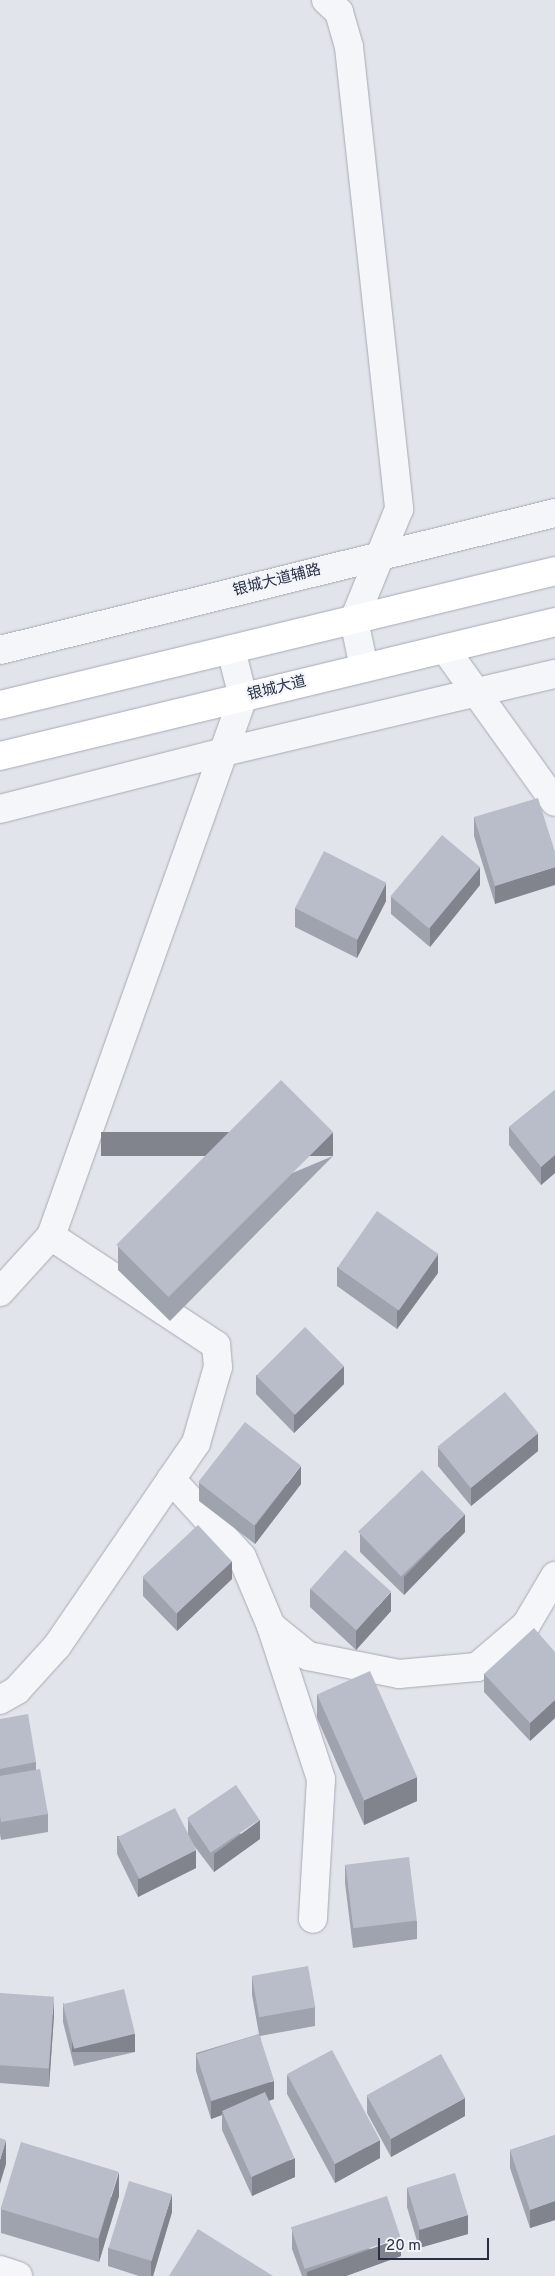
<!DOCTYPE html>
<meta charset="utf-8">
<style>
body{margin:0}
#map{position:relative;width:555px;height:2276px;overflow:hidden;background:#e2e4eb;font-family:Overpass,"Noto Sans SC",sans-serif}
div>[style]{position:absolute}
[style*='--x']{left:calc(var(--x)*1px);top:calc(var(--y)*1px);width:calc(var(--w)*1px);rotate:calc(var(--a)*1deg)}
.roads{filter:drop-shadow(0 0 1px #a6aab6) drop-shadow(0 0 1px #a6aab6)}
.minor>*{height:28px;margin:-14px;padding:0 14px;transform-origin:14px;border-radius:14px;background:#f5f6f9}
.tertiary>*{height:28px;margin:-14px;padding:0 14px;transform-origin:14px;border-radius:14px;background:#f5f6f9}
.primary>*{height:28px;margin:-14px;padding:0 14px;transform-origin:14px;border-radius:14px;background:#fff}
.wall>*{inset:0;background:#9ea3ad}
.shaded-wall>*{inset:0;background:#81848d;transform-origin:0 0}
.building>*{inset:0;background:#b8bdc9;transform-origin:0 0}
span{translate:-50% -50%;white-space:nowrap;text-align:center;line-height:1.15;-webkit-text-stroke:4px #f2f4f8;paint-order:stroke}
.street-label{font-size:15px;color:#282f44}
.scale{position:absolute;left:378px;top:2238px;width:111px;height:22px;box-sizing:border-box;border:2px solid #282f44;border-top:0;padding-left:6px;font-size:15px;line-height:18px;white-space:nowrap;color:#282f44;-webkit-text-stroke:4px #f2f4f8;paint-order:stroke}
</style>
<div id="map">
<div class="roads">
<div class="minor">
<div style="--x:445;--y:649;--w:188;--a:54.3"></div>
<div style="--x:0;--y:1292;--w:76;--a:-47.7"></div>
<div style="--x:51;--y:1236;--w:572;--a:-70.39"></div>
<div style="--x:243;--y:697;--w:49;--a:-104.3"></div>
<div style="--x:171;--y:1479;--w:105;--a:47.7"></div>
<div style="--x:242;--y:1557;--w:75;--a:67.2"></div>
<div style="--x:271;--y:1626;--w:48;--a:39"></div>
<div style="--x:308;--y:1656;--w:93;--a:11.2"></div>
<div style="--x:399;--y:1674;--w:78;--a:-5.1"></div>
<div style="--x:477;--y:1667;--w:65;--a:-40.6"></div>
<div style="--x:526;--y:1625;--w:57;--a:-59.4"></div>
<div style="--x:271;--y:1626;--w:161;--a:71.9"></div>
<div style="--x:321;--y:1779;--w:140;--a:93.3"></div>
<div style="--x:0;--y:1700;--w:20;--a:-30"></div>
<div style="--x:17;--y:1690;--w:59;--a:-47.7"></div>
<div style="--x:57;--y:1646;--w:246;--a:-55.6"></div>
<div style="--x:196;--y:1443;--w:79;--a:-73.9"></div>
<div style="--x:218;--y:1367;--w:22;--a:-95"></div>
<div style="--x:216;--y:1345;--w:198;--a:-146.6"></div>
<div style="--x:0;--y:2270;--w:19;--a:18"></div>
</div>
<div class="tertiary">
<div style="--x:326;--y:0;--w:18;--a:43"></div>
<div style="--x:339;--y:12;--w:36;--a:74"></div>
<div style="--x:349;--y:47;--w:465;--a:83.8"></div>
<div style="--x:399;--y:509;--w:120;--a:112.1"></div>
<div style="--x:354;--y:620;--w:49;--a:78.2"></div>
<div style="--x:0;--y:650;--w:572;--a:-13.87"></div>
<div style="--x:0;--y:809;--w:231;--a:-14.3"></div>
<div style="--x:224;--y:752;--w:340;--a:-13.3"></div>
</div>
<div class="primary">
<div style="--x:0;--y:705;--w:571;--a:-13.57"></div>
<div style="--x:0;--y:756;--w:571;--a:-13.57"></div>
</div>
</div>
<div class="wall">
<div style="clip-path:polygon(474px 817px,555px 852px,495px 904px,474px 836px)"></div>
<div style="clip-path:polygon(480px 885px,430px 947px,391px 914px,391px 896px)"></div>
<div style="clip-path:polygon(386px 901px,357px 958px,295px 927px,295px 908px)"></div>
<div style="clip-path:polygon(555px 1090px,555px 1173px,541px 1185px,509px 1145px,509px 1127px)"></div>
<div style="clip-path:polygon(333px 1156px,170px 1321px,118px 1270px,118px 1246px)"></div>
<div style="clip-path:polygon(337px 1267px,438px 1273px,397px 1329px,337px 1286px)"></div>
<div style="clip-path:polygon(256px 1375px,344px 1384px,294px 1433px,256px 1394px)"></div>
<div style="clip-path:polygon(438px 1448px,538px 1451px,471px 1506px,438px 1466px)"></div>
<div style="clip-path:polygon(199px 1483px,301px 1484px,255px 1544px,199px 1501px)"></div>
<div style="clip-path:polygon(465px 1532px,404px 1595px,360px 1552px,360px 1534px)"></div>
<div style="clip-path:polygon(143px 1578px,232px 1579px,177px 1631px,143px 1596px)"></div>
<div style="clip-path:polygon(310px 1589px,391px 1611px,356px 1650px,310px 1607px)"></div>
<div style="clip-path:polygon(555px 1652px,555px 1718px,530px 1741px,484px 1692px,484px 1674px)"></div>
<div style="clip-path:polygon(317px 1694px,417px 1801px,364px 1825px,317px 1718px)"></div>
<div style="clip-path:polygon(0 1719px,36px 1762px,36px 1770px,48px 1814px,48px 1832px,1px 1840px,0 1834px)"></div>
<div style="clip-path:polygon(188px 1819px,260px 1839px,214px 1872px,192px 1843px,196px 1868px,138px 1897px,117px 1854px,117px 1836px,188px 1835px)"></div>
<div style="clip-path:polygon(345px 1865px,417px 1921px,417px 1939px,353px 1948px,345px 1883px)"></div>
<div style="clip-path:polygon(252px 1976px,315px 2007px,315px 2026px,260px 2036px,274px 2099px,269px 2101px,295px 2177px,252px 2196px,222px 2130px,222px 2115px,211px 2119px,196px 2071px,196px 2053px,259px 2034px,252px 1995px)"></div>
<div style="clip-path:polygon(0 1993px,54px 2015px,49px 2087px,0 2083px)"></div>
<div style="clip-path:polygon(63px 2003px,135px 2052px,74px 2066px,63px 2022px)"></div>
<div style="clip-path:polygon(287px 2075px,380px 2158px,335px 2183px,287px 2094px)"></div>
<div style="clip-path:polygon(367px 2095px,465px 2116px,391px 2157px,367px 2113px)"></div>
<div style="clip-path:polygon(555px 2135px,555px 2220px,530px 2228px,510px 2168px,510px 2150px)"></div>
<div style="clip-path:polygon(407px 2188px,468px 2234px,419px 2248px,407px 2207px)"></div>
<div style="clip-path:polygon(119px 2196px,99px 2262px,1px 2233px,1px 2209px)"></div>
<div style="clip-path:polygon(172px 2212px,153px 2276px,139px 2276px,108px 2266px,108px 2248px)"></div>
<div style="clip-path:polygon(292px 2230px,401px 2256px,346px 2276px,302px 2276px,292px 2249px)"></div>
</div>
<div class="shaded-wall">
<div style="clip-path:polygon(480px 867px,480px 885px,430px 947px,430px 928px)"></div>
<div style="clip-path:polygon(555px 867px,555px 885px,495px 904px,495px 886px)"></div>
<div style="clip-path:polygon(386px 883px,386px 901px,357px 958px,357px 940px)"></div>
<div style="left:333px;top:1132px;width:24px;height:232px;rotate:90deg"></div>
<div style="clip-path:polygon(555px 1155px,555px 1173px,541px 1185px,541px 1167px)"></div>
<div style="clip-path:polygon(438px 1254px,438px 1273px,397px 1329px,397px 1311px)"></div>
<div style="clip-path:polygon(344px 1366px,344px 1384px,294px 1433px,294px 1415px)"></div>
<div style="clip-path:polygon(538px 1433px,538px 1451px,471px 1506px,471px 1488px)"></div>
<div style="clip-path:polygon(301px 1466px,301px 1484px,255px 1544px,255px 1526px)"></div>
<div style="clip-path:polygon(465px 1514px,465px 1532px,404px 1595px,404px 1577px)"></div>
<div style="clip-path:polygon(232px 1561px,232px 1579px,177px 1631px,177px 1613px)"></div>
<div style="clip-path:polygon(391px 1592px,391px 1611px,356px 1650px,356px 1631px)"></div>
<div style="clip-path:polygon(555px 1700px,555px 1718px,530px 1741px,530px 1723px)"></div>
<div style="clip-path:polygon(417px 1777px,417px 1801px,364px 1825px,364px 1800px)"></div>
<div style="clip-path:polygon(260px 1820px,260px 1839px,214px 1872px,214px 1854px)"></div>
<div style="clip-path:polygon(196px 1850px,196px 1868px,138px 1897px,138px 1879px)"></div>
<div style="clip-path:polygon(54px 1997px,54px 2015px,49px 2087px,49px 2068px)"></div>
<div style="left:135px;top:2034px;width:18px;height:63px;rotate:90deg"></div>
<div style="clip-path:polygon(274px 2081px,274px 2099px,224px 2115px,222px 2112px,222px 2115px,211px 2119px,211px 2101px)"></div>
<div style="clip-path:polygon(465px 2098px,465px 2116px,391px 2157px,391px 2139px)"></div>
<div style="clip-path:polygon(6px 2140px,6px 2164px,0 2184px,0 2160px)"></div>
<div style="clip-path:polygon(380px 2140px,380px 2158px,335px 2183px,335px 2164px)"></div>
<div style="clip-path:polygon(295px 2158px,295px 2177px,252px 2196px,252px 2177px)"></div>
<div style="clip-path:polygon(119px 2172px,119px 2196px,99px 2262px,99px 2238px)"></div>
<div style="clip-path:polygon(172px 2194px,172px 2212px,153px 2276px,151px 2276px,151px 2262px)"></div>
<div style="clip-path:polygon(555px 2201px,555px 2220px,530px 2228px,530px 2210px)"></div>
<div style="clip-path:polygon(468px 2215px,468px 2234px,419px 2248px,419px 2230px)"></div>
<div style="clip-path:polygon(401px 2238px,401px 2256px,346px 2276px,307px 2276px,307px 2272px)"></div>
</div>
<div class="building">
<div style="clip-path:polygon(538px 798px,555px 852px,555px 867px,495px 886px,474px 817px)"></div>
<div style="left:442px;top:835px;width:50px;height:80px;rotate:40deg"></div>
<div style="left:324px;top:851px;width:70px;height:64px;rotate:27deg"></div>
<div style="left:281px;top:1080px;width:74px;height:233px;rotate:45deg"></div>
<div style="clip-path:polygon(555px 1090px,555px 1155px,541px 1167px,509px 1127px)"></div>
<div style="left:377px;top:1211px;width:75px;height:69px;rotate:35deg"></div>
<div style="left:305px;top:1327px;width:55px;height:69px;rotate:45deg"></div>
<div style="left:505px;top:1392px;width:53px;height:87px;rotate:51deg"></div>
<div style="left:245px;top:1422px;width:71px;height:76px;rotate:38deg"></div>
<div style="left:422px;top:1470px;width:62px;height:89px;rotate:46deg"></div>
<div style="left:198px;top:1525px;width:50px;height:76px;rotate:47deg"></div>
<div style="left:345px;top:1550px;width:62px;height:52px;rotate:42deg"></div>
<div style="clip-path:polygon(534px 1628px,555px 1652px,555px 1700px,530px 1723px,484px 1674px)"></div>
<div style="left:370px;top:1671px;width:116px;height:58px;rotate:66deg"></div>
<div style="clip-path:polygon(28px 1714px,36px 1762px,0 1769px,0 1719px)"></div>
<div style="clip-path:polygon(40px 1769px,48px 1814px,1px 1822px,0 1816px,0 1776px)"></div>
<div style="left:236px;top:1785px;width:42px;height:59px;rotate:56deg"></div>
<div style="left:175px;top:1808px;width:47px;height:64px;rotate:63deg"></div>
<div style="left:409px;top:1857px;width:64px;height:64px;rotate:83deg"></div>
<div style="left:308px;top:1966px;width:42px;height:57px;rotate:80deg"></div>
<div style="left:124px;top:1989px;width:46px;height:63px;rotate:76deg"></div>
<div style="left:0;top:1993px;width:54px;height:72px;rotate:4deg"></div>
<div style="left:259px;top:2034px;width:49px;height:66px;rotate:72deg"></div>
<div style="left:332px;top:2050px;width:102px;height:51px;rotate:62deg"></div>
<div style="left:441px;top:2054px;width:50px;height:85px;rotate:61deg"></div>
<div style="left:265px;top:2092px;width:72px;height:47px;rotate:66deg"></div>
<div style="clip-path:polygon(555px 2135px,555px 2201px,530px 2210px,510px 2150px)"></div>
<div style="clip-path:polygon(0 2138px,6px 2140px,0 2160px)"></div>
<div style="left:21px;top:2142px;width:102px;height:70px;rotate:17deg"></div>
<div style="left:455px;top:2173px;width:44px;height:50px;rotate:73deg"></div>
<div style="left:129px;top:2181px;width:45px;height:70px;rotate:17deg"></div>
<div style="left:387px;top:2196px;width:44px;height:101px;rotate:72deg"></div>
<div style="clip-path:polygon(198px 2229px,273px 2276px,169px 2276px)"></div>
</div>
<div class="street-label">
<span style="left:277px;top:581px;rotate:-14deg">银城大道辅路</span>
<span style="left:277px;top:689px;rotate:-14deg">银城大道</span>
</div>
<div class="scale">20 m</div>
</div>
